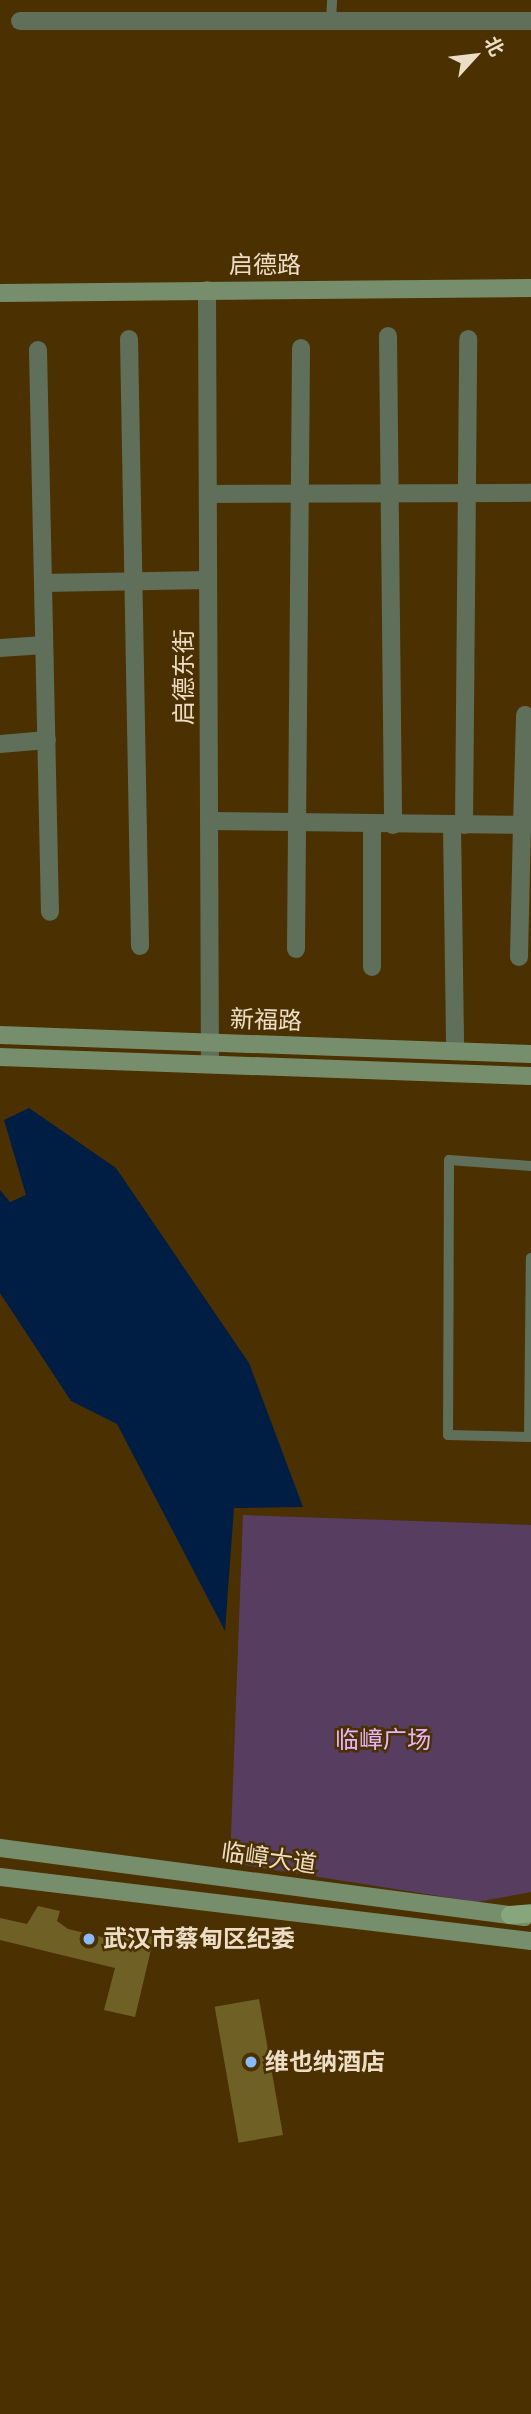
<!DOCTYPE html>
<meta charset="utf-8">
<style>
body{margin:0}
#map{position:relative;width:531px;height:2414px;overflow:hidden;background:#4b3101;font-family:"DM Sans","Noto Sans SC",sans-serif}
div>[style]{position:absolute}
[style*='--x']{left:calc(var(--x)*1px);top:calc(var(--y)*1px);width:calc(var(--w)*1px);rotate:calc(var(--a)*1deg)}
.green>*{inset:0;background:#573e61}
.water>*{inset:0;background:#001d43}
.building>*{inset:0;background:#6f6125;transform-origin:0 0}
.lane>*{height:10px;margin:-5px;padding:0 5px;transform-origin:5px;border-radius:5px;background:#606f5a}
.street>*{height:18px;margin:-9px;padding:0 9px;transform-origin:9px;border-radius:9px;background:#606f5a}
.secondary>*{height:18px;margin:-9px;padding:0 9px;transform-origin:9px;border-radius:9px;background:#778e6d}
.primary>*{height:18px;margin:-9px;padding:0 9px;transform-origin:9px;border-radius:9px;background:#88a67b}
.dots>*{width:19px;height:19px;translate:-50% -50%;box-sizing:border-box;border:4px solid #4b3101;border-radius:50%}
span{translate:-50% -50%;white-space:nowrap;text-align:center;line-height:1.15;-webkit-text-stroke:5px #4b3101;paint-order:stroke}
.street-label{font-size:24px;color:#edddc7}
.park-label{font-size:24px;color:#e8b5fc}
.poi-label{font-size:24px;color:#edddc7;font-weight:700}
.left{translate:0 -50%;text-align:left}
.north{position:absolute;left:440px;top:21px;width:70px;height:70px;-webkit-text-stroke:5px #4b3101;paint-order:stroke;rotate:63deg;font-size:19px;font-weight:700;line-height:28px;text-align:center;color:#edddc7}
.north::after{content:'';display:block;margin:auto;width:24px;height:32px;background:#edddc7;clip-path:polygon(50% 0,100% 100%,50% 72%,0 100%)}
</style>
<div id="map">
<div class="green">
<div style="clip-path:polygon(243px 1515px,531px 1525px,531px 1892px,477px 1902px,230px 1863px)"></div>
</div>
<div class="water">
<div style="clip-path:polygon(29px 1108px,116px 1168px,249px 1363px,303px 1507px,234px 1508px,225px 1631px,117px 1424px,71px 1401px,0 1293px,0 1190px,10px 1202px,26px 1195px,4px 1120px)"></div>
</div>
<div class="building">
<div style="clip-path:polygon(38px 1906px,60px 1911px,57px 1921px,68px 1929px,114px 1940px,117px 1928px,154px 1937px,135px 2017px,104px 2010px,115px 1968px,0 1940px,0 1918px,27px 1924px)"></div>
<div style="left:259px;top:1999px;width:138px;height:45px;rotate:80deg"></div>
</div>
<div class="lane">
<div style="--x:331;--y:21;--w:21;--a:-87"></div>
<div style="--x:531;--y:1166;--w:82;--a:-175.8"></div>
<div style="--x:449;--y:1160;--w:275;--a:90.2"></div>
<div style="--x:448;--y:1435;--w:81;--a:1.4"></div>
<div style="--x:529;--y:1437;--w:179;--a:-89.4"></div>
</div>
<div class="street">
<div style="--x:20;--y:21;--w:511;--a:0"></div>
<div style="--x:207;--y:290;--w:773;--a:89.78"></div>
<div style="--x:388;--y:336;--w:489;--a:89.4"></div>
<div style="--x:129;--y:339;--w:607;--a:88.96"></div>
<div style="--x:38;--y:350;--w:562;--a:88.78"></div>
<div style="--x:208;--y:494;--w:323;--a:-0.2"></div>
<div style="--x:43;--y:583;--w:165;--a:-1"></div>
<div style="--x:0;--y:648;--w:44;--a:-3.9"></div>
<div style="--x:0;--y:744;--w:47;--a:-4.9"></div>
<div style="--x:209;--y:821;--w:313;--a:0.7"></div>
<div style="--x:522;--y:825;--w:110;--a:-88.4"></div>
<div style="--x:452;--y:825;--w:226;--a:89.2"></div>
<div style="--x:464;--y:825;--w:486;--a:-89.5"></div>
<div style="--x:296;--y:949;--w:601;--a:-89.52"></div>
<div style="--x:519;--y:957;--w:132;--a:-88.7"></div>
<div style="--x:522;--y:825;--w:9;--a:0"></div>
<div style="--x:372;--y:967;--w:142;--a:-90"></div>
</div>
<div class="secondary">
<div style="--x:0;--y:293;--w:531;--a:-0.54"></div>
<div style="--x:0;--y:1035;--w:531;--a:2.05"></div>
<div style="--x:0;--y:1057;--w:531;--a:2.05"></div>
<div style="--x:0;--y:1848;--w:529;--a:7.5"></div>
<div style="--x:0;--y:1877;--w:535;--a:6.87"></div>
</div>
<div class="primary">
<div style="--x:510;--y:1915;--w:21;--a:-5"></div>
</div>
<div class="dots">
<div style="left:89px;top:1939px;background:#8abafc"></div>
<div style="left:251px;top:2062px;background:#8abafc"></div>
</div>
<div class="street-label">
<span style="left:265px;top:265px">启德路</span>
<span style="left:184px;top:677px;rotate:-90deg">启德东街</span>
<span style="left:266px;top:1020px;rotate:2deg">新福路</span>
<span style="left:269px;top:1858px;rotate:8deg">临嶂大道</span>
</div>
<div class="park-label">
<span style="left:383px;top:1740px">临嶂广场</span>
</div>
<div class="poi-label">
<span class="left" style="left:103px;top:1939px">武汉市蔡甸区纪委</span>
<span class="left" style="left:265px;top:2062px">维也纳酒店</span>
</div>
<div class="north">北</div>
</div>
